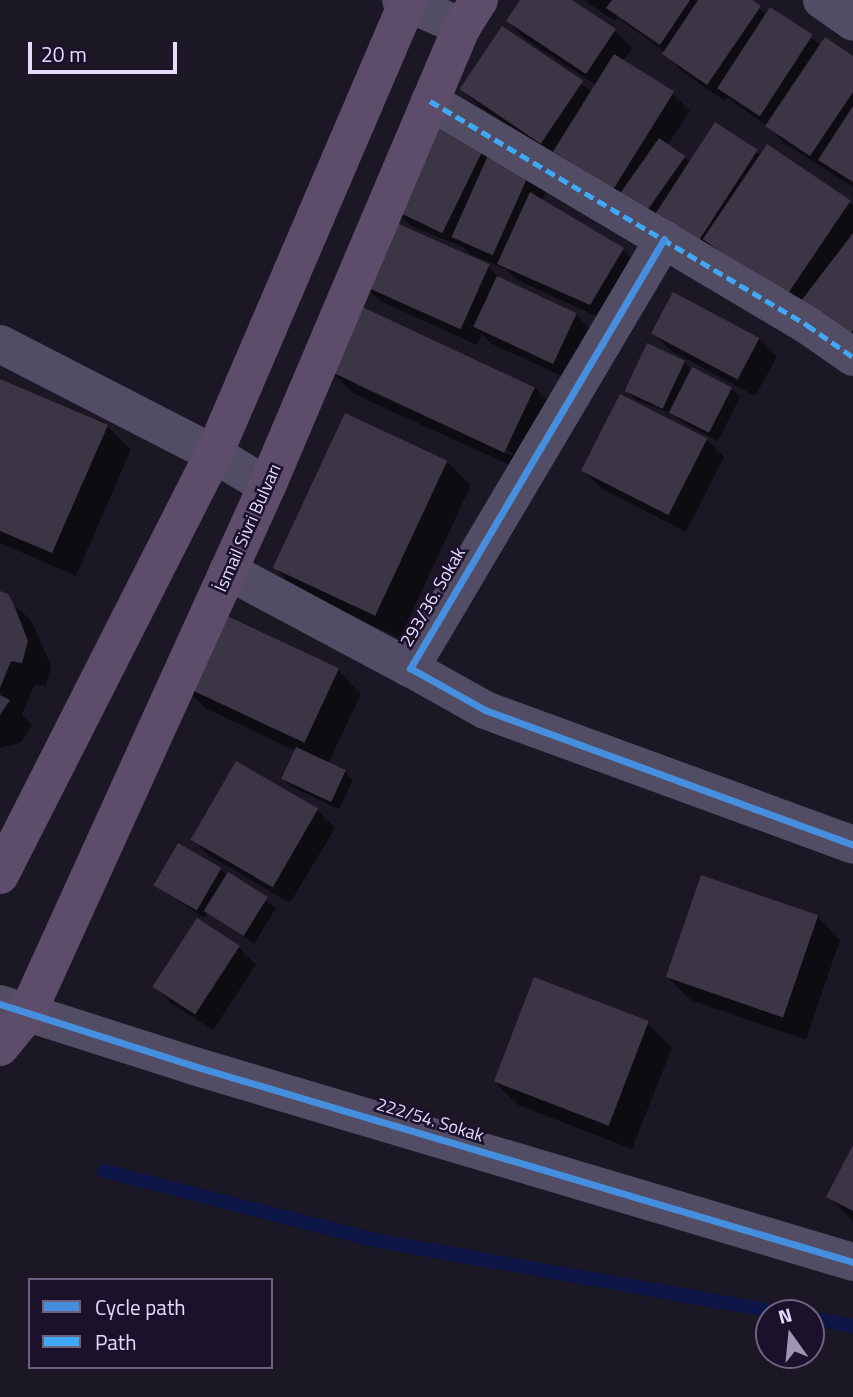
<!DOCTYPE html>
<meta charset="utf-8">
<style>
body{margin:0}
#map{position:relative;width:853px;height:1397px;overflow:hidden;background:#1c1725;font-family:"Titillium Web",sans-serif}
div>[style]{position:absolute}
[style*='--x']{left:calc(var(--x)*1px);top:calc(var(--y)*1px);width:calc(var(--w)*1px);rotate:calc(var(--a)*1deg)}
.shadow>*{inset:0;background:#0007}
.stream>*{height:14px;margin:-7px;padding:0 7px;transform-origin:7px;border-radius:7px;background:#0d1546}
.building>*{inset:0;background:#3c3546;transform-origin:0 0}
.minor>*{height:38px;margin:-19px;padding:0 19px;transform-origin:19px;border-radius:19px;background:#524c65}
.major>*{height:38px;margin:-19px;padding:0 19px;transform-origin:19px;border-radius:19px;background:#5d4d6a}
.quiet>*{height:5px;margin-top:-2.5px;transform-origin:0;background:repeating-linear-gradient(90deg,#3fa9f5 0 10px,transparent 0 15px)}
.cycleway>*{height:7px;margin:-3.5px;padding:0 3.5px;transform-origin:3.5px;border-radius:3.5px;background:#468fdf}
span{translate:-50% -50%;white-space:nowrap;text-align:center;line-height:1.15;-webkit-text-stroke:5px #1b112b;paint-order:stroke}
.street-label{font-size:18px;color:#e6dbff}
.legend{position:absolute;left:28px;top:1278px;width:245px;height:91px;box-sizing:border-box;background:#1b112b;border:2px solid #6c6280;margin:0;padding:9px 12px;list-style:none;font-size:21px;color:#e6dbff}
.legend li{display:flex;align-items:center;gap:14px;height:35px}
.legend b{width:35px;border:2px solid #6c6280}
.north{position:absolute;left:755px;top:1299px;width:70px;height:70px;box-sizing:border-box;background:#1b112b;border:2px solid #6c6280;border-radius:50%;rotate:345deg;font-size:19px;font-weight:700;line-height:28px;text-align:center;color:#e6dbff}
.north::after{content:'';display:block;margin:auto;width:24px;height:32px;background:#9f96b3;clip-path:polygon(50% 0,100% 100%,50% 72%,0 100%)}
.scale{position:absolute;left:28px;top:42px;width:149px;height:32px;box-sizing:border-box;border:4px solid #e6dbff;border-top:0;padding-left:9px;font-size:21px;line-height:24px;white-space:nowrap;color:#e6dbff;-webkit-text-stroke:5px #1b112b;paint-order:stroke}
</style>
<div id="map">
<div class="shadow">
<div style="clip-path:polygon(522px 0,569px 0,615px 31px,632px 48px,623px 61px,673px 94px,690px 111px,667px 146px,690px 162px,716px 124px,762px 156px,767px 147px,853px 205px,853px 349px,479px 106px,462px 89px,502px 28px,591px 91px,596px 85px,525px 39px,508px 21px)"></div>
<div style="clip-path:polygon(583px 0,749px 0,767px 15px,771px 9px,821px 45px,853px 58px,853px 187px,784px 143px,768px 127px,728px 98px,725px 101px,681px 71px,665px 52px,617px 17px,615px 21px)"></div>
<div style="clip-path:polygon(434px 121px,547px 190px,541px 201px,623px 250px,640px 267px,607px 321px,517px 280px,507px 270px,470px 254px,463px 247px,411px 226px,394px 209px)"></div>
<div style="clip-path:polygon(488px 266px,503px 281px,576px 314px,593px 332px,571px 380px,492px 344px,482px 334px,477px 345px,380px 301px,362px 284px)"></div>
<div style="clip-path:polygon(673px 294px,759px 339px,777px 357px,755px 396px,670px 350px,653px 333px)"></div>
<div style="clip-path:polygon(684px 362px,692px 370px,731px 388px,740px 397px,718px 441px,680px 421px,673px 414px,636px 400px,627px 391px)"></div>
<div style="clip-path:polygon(evenodd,330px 370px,534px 387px,558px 411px,529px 474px,354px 394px,330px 370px,356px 381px,513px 453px,512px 456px,356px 385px,356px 381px)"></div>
<div style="clip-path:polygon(0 380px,107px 426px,131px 450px,76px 576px,0 543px)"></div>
<div style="clip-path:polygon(707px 440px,724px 457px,686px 532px,601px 488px,583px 471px)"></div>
<div style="clip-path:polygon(447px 462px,471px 485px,400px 638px,299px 593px,276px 569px)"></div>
<div style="clip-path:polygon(0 593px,31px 620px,51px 666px,46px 686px,35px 684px,22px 715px,32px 725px,21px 742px,0 748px)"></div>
<div style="clip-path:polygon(338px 670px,361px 694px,328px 764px,345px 772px,353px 780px,339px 809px,292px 787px,283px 779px,296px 751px,205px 708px,181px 684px)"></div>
<div style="clip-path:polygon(237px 763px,317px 810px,335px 828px,290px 903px,210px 856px,192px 839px)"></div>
<div style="clip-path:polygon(219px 869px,276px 908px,254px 944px,208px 912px,204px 918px,155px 885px)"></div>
<div style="clip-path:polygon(817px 916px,840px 940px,806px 1040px,691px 1000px,667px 977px)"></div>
<div style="clip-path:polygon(238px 947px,256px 965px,213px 1030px,172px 1004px,155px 987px)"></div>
<div style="clip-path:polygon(648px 1024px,672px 1048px,632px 1149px,518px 1105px,494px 1081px)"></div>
<div style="clip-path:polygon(853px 1149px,853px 1221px,828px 1196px)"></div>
</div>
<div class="stream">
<div style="--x:104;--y:1171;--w:284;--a:14.3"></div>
<div style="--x:379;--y:1241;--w:409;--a:10.1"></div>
<div style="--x:811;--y:1318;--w:43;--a:10.8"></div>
</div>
<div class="building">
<div style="clip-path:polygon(520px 0,572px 0,616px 29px,586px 74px,506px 21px)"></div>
<div style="clip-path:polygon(612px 0,690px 0,660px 45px,606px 8px)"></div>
<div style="clip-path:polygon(698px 0,752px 0,761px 6px,707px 85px,662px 54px)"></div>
<div style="left:770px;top:7px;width:51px;height:97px;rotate:33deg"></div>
<div style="left:502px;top:26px;width:98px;height:76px;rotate:34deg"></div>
<div style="clip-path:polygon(825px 37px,853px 56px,853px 92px,810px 156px,765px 126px)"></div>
<div style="left:614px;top:54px;width:71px;height:115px;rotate:32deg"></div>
<div style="clip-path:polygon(853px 106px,853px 182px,818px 160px)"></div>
<div style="left:434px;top:118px;width:58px;height:100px;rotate:26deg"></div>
<div style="left:715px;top:122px;width:51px;height:112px;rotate:33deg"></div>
<div style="left:659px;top:138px;width:32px;height:72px;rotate:35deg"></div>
<div style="left:767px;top:144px;width:101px;height:115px;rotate:34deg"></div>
<div style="left:489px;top:153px;width:45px;height:92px;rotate:24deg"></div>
<div style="clip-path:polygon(530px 192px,624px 248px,590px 305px,497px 264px)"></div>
<div style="left:390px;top:220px;width:109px;height:71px;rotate:24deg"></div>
<div style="clip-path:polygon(853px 233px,853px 330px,845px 340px,798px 305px)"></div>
<div style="left:497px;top:276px;width:88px;height:56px;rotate:25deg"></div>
<div style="left:673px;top:292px;width:98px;height:47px;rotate:28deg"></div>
<div style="left:358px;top:305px;width:195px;height:72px;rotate:25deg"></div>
<div style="left:647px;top:343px;width:42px;height:53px;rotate:25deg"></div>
<div style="left:692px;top:367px;width:45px;height:51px;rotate:27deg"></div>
<div style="clip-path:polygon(0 379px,108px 425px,52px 553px,0 531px)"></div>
<div style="left:620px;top:394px;width:98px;height:86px;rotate:27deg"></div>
<div style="left:345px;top:413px;width:113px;height:171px;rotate:25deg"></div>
<div style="clip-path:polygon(0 591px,8px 594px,14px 605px,28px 641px,22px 663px,11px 661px,0 688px)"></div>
<div style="left:214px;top:610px;width:138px;height:82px;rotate:25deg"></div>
<div style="clip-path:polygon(0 695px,10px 700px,0 715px)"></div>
<div style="left:296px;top:747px;width:55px;height:35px;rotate:25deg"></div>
<div style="left:236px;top:761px;width:95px;height:91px;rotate:30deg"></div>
<div style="left:178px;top:843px;width:50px;height:49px;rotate:30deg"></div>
<div style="left:228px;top:872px;width:47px;height:46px;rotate:32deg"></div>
<div style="left:701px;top:875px;width:124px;height:108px;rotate:19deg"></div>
<div style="left:197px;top:918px;width:51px;height:82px;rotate:33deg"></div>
<div style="left:534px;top:977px;width:123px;height:112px;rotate:21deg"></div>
<div style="clip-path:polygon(853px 1145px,853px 1211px,826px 1197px)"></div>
</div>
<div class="minor">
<div style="--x:401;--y:0;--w:67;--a:23.9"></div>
<div style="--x:822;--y:0;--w:38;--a:35"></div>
<div style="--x:430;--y:101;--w:439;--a:30.7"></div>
<div style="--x:807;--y:325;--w:56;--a:34.8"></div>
<div style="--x:664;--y:239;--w:499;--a:120.6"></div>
<div style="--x:410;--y:668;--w:86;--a:29.2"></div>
<div style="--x:485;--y:710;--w:392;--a:20.1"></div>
<div style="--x:0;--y:344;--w:241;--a:27.2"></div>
<div style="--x:214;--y:454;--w:62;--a:31.1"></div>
<div style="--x:228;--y:571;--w:206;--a:28.1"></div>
<div style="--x:0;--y:1004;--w:204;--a:17.7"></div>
<div style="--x:194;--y:1066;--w:688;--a:16.56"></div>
</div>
<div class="major">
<div style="--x:0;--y:875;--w:472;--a:-63.1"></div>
<div style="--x:214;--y:454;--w:494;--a:-66.8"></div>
<div style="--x:0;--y:1047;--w:43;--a:-50.7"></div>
<div style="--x:27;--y:1014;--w:580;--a:-65.56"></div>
<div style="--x:267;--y:486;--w:499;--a:-67"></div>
<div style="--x:462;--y:27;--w:32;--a:-58"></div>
</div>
<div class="quiet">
<div style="--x:430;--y:101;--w:439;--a:30.7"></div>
<div style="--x:807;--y:325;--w:56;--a:34.8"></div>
</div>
<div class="cycleway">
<div style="--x:664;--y:239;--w:499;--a:120.6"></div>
<div style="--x:410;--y:668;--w:86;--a:29.2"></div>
<div style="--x:485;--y:710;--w:392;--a:20.1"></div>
<div style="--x:0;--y:1004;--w:204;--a:17.7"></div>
<div style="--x:194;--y:1066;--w:688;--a:16.56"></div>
</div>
<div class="street-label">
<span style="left:248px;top:528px;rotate:-66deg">İsmail Sivri Bulvarı</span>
<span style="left:433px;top:597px;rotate:-60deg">293/36. Sokak</span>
<span style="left:430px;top:1120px;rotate:17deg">222/54. Sokak</span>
</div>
<ul class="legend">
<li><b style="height:9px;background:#468fdf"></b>Cycle path</li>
<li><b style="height:9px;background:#3fa9f5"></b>Path</li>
</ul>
<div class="north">N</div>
<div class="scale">20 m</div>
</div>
